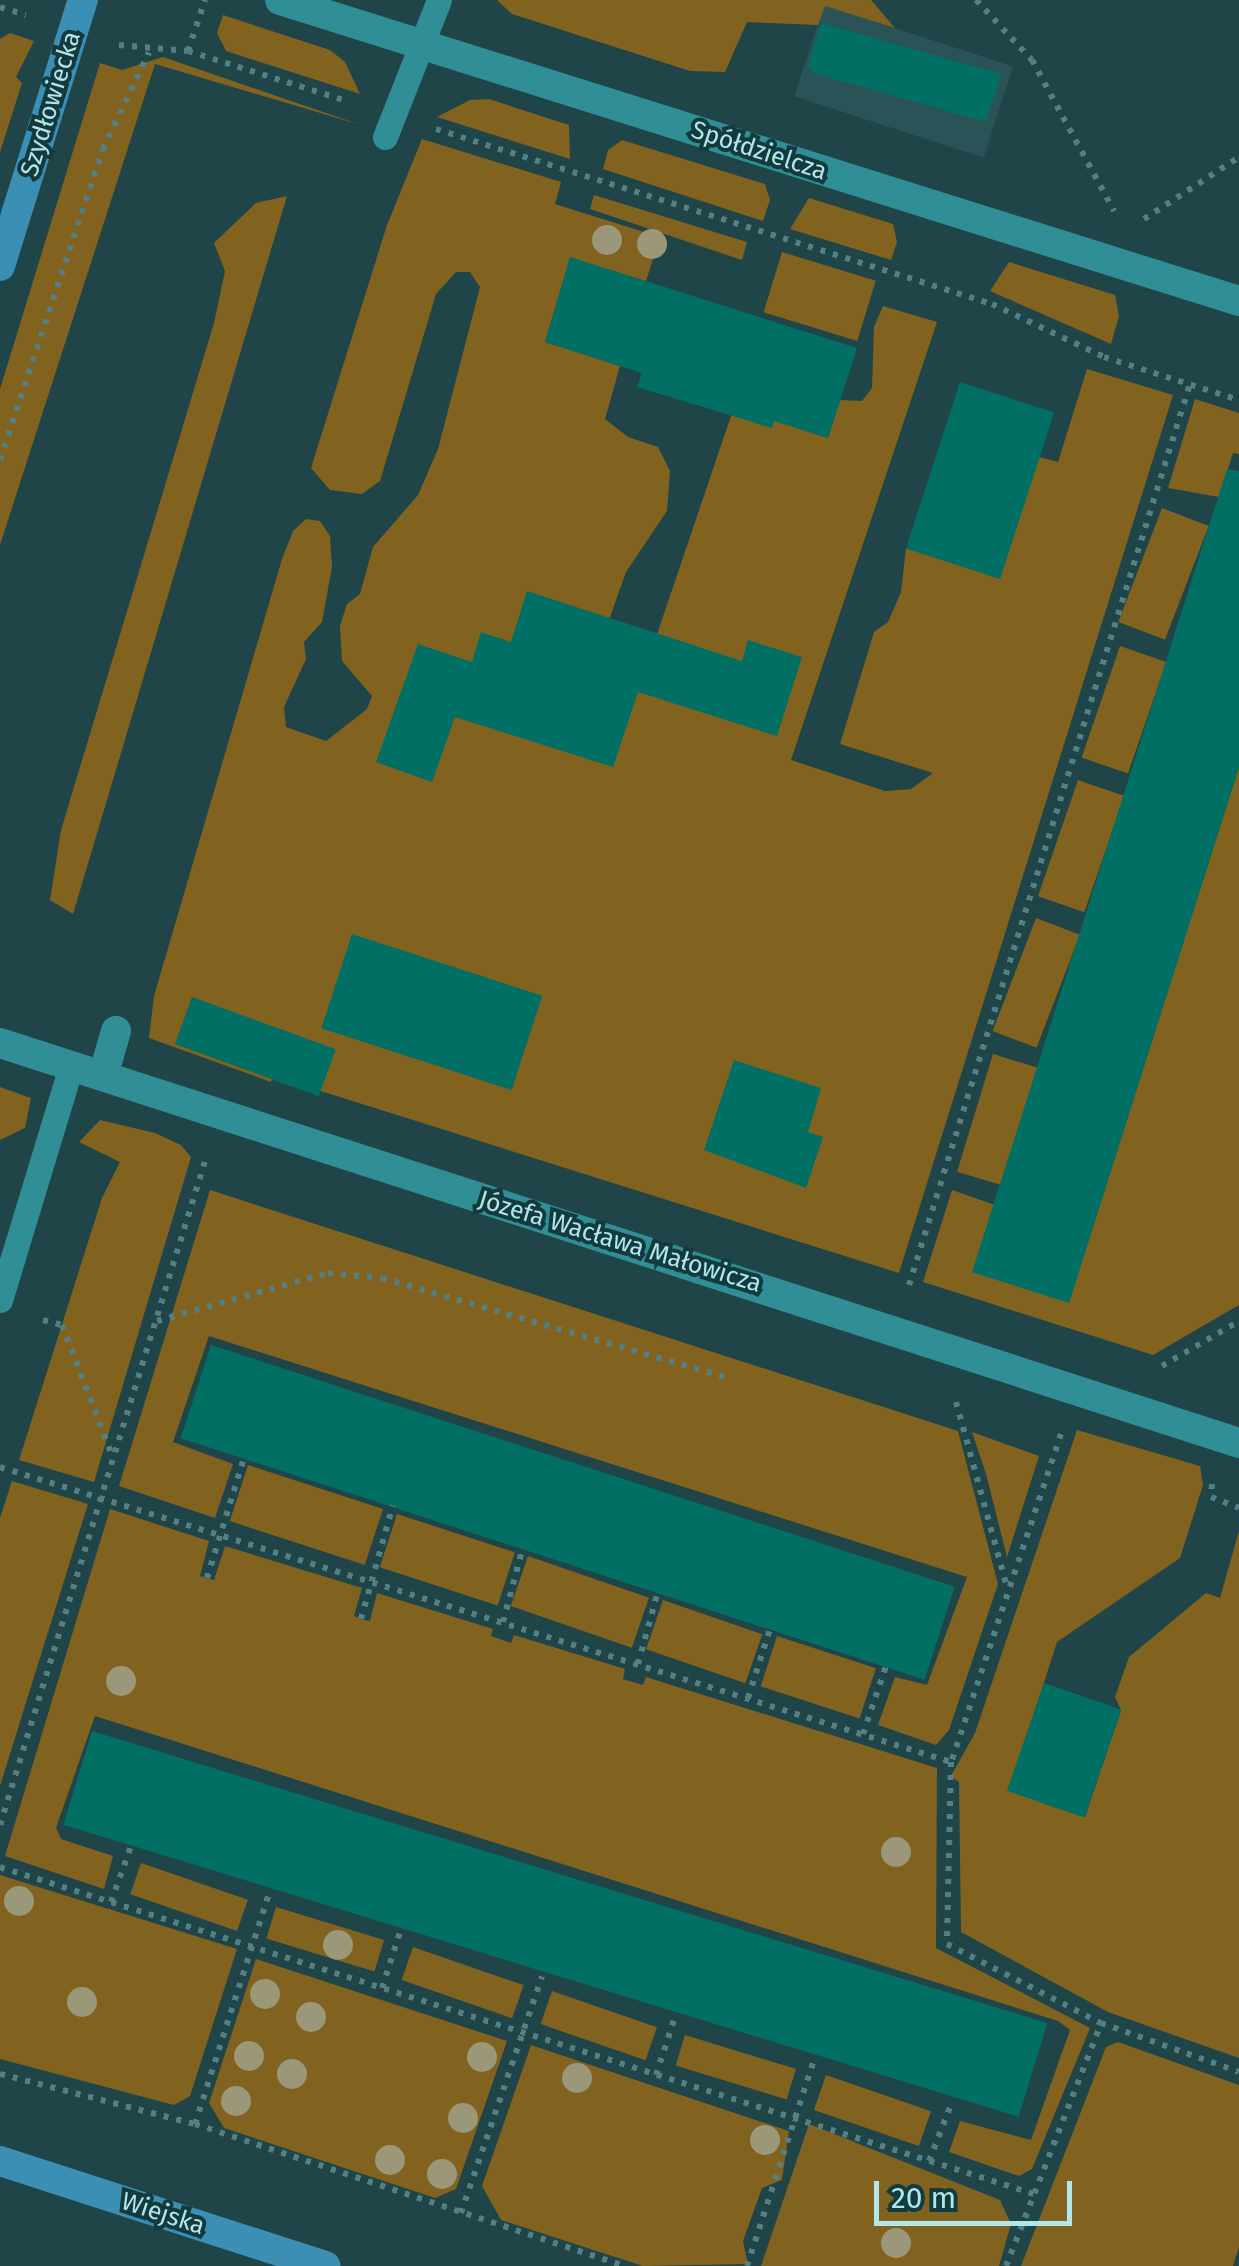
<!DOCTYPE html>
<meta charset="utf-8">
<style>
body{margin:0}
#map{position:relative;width:1239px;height:2266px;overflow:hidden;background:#1f4548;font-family:"Fira Sans",sans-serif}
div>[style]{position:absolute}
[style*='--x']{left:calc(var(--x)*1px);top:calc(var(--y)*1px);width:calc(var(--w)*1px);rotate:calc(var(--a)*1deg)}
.built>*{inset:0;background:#295356;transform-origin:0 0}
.green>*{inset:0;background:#81621f;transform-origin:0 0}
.building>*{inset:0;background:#016f64;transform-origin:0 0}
.path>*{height:6px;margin-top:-3px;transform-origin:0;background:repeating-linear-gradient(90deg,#548083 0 5px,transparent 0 13px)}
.lane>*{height:25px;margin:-12.5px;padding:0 12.5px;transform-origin:12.5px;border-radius:12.5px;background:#308f96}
.street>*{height:30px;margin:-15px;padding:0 15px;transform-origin:15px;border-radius:15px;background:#308f96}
.secondary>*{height:30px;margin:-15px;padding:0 15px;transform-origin:15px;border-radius:15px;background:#3c8fb4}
.trees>*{width:30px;height:30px;margin:-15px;border-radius:50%;background:#9a9878}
span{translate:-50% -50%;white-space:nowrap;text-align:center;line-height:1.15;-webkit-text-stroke:8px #133a3d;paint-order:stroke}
.street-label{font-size:25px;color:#b1e6ea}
.scale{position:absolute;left:874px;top:2181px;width:198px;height:45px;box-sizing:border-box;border:5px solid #b1e6ea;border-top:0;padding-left:12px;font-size:30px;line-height:35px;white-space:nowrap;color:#b1e6ea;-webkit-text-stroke:8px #133a3d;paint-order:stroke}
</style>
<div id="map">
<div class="built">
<div style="left:824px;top:5px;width:199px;height:96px;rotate:18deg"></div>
</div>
<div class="green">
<div style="clip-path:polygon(497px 0,871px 0,895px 28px,825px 6px,818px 25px,747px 22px,725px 72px,690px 71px,512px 14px)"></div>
<div style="clip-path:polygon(223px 15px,330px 50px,345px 62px,360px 94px,226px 51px,217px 33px)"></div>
<div style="clip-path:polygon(10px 33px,34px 41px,16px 77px,22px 83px,0 152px,0 39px)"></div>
<div style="clip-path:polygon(163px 57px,361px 125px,155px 64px,0 545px,0 389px,100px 63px,122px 70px)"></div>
<div style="clip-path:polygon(489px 99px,569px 125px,570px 159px,437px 117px,470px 100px)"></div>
<div style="clip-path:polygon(422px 139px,561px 182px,555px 204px,660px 237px,646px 281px,570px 258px,545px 342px,620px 366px,605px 419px,628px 437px,658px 447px,670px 471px,667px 511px,626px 572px,582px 696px,631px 711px,734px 407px,828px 438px,840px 400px,862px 401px,872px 388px,874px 327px,883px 306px,937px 322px,791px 760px,885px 791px,911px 789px,933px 773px,840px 744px,874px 632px,888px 622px,901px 592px,906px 548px,933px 556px,1039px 457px,1058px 462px,1087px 369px,1173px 395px,899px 1273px,273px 1076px,271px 1082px,149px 1038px,154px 996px,282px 559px,293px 531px,306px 519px,320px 521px,330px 536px,332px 567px,322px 622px,304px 642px,306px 659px,284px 707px,286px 727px,326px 741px,367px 709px,372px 696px,342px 661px,340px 626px,347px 604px,360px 594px,373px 547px,418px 495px,438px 449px,480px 287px,470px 272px,456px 272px,436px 294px,380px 481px,362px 494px,330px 490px,311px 468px,387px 225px)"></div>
<div style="clip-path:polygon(622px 140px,765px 184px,770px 200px,763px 221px,603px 169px,608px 150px)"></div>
<div style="clip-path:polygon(594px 195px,747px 242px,742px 260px,590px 209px)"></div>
<div style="clip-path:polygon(287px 196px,73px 914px,50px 900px,61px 830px,214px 323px,225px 271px,214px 243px,256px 203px)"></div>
<div style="clip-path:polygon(809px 198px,893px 224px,897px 242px,891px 260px,790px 229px)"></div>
<div style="left:782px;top:252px;width:98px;height:63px;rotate:17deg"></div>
<div style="clip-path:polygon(1009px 262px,1115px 295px,1119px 316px,1111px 344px,990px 291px)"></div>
<div style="clip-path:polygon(1195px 399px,1239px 413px,1239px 454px,1233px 453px,1219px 497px,1168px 488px)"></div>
<div style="left:1162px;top:508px;width:50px;height:122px;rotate:21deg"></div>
<div style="left:1120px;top:646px;width:49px;height:118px;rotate:19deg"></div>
<div style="clip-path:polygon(1239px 767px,1239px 1305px,1153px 1355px,923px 1282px,952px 1190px,995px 1205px,973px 1272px,1069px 1302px)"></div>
<div style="left:1078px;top:780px;width:49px;height:123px;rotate:19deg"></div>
<div style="left:1036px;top:918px;width:47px;height:121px;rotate:21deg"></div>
<div style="left:993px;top:1054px;width:47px;height:123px;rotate:17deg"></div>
<div style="clip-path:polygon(0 1087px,31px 1098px,25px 1128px,0 1140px)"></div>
<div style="clip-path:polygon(100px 1120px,155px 1133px,181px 1145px,191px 1157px,94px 1482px,19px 1460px,102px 1198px,120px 1162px,79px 1142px)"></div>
<div style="clip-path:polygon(210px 1190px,958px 1431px,998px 1584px,949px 1730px,936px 1745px,878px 1725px,895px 1677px,927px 1685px,967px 1577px,209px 1336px,173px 1442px,233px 1464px,215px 1518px,119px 1486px)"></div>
<div style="clip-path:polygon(1077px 1430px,1200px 1466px,1203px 1485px,1180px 1558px,1057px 1642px,1009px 1791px,1085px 1817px,1121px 1710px,1115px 1697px,1129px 1657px,1206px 1593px,1220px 1598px,1239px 1531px,1239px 2058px,1108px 2012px,961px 1932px,959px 1782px,951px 1776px,975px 1733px)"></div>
<div style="clip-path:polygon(972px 1432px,1039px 1456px,1007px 1557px,986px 1474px)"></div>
<div style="left:248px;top:1465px;width:142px;height:59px;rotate:18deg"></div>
<div style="clip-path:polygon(12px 1481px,88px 1504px,0 1786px,0 1518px)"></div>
<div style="clip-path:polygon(110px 1509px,209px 1541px,200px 1576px,214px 1580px,225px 1546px,362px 1588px,354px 1616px,361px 1619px,370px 1621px,377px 1593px,493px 1629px,491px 1636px,511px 1643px,514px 1635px,625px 1669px,623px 1679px,643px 1685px,646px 1677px,937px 1768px,936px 1948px,1090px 2028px,1032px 2169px,1019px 2176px,949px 2152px,960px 2121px,1031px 2140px,1070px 2030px,1058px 2021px,95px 1716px,56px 1828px,61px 1839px,113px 1856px,104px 1889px,5px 1856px)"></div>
<div style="left:397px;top:1514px;width:124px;height:56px;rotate:18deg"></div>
<div style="left:528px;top:1556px;width:128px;height:53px;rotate:19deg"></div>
<div style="left:663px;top:1600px;width:105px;height:52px;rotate:19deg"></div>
<div style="left:777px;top:1636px;width:104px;height:53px;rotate:18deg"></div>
<div style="left:141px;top:1863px;width:113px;height:33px;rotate:19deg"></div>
<div style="clip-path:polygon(0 1875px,237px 1949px,190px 2096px,174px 2105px,0 2059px)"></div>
<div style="left:276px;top:1907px;width:113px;height:33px;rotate:17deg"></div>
<div style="left:413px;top:1947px;width:117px;height:35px;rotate:19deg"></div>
<div style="clip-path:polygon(256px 1959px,507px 2041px,456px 2189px,435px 2198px,224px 2128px,209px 2103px)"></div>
<div style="left:552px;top:1991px;width:111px;height:35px;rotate:19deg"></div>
<div style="left:685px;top:2035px;width:116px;height:32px;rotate:17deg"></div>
<div style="clip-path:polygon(1118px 2042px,1239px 2085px,1239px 2247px,1233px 2266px,1021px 2266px,1106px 2047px)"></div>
<div style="clip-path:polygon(531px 2045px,789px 2131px,782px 2180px,762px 2188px,743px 2241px,748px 2264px,643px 2266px,501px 2220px,482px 2186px)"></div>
<div style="left:826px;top:2075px;width:111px;height:37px;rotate:19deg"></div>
<div style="clip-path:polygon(809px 2124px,1000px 2200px,1011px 2224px,999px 2266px,761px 2266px)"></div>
</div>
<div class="building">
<div style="clip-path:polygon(821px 23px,1001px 74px,986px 122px,813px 73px,808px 66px)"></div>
<div style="clip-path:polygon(570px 257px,857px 348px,828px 438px,774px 421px,772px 428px,637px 387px,642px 373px,545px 342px)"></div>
<div style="left:960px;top:382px;width:99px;height:175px;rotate:18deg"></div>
<div style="clip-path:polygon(1227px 469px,1239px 471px,1239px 767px,1069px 1303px,972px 1272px)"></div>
<div style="clip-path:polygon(527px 591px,742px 661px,748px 640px,802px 657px,777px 736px,638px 692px,613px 767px,455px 717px,432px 782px,376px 762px,418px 644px,472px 662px,481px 632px,511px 642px)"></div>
<div style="left:352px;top:934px;width:200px;height:99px;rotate:18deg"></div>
<div style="left:192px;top:997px;width:153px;height:50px;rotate:20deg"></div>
<div style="clip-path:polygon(734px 1060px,821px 1088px,808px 1132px,823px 1137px,806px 1188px,704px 1150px)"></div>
<div style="left:211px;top:1345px;width:782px;height:98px;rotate:18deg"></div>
<div style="left:1044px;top:1683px;width:82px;height:114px;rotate:19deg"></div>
<div style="left:92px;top:1731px;width:999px;height:98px;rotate:17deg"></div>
</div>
<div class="path">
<div style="--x:976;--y:0;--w:82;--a:47"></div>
<div style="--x:1032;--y:60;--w:172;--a:61.5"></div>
<div style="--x:0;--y:7;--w:27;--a:17"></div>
<div style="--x:119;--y:45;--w:69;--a:5"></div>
<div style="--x:188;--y:51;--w:167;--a:17.5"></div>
<div style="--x:188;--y:51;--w:54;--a:-71.6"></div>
<div style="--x:436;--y:129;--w:583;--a:17.47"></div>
<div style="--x:992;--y:304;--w:124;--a:25.3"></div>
<div style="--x:1104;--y:357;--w:142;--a:17.7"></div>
<div style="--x:1144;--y:219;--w:113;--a:-33.1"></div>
<div style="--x:0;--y:460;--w:328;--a:-71.7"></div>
<div style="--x:103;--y:149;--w:107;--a:-64.6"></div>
<div style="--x:909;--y:1285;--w:944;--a:-72.68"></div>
<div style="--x:43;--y:1320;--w:20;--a:15"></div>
<div style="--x:62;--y:1325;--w:142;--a:69"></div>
<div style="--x:157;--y:1321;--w:178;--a:-15.7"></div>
<div style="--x:328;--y:1273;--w:54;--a:5.3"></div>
<div style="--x:382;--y:1278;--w:361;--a:16.1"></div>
<div style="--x:1162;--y:1366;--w:89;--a:-30.3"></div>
<div style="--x:956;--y:1402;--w:192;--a:74.6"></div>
<div style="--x:1061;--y:1434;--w:346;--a:108.5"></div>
<div style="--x:951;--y:1762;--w:182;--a:91.3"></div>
<div style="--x:947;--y:1944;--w:173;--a:27.2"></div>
<div style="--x:1101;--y:2023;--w:146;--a:19.5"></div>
<div style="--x:0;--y:1467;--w:996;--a:17.23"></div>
<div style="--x:1212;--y:1484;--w:13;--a:94"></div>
<div style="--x:1211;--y:1497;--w:30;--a:21"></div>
<div style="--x:207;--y:1578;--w:126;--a:-72.9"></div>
<div style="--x:361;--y:1619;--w:118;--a:-74.3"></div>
<div style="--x:503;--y:1622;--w:78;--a:-75.1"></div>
<div style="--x:638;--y:1664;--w:76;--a:-74.7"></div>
<div style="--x:748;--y:1698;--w:76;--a:-72.3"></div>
<div style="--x:863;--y:1734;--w:75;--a:-71.3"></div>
<div style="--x:0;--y:1825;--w:698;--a:-72.84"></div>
<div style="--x:0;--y:1867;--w:1084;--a:17.55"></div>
<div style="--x:111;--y:1902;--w:59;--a:-70.3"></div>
<div style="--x:382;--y:1988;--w:59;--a:-72.2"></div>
<div style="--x:0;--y:2074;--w:201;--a:14.4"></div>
<div style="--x:195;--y:2124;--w:452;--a:18.3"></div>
<div style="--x:656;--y:2075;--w:61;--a:-71.9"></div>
<div style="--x:195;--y:2124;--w:246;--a:-72.2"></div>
<div style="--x:929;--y:2161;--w:63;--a:-68.7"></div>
<div style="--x:461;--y:2213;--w:250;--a:-71.1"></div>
<div style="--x:747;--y:2266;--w:217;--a:-72"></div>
<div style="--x:1006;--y:2266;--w:261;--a:-68.6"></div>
</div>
<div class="lane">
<div style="--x:385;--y:137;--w:147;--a:-68.5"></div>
<div style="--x:0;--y:1300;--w:244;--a:-73.1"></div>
</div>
<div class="street">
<div style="--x:280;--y:0;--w:1005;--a:17.43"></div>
<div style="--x:0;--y:1043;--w:1302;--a:17.89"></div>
<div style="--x:103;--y:1076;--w:47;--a:-73.9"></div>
</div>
<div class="secondary">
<div style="--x:0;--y:266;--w:279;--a:-72.7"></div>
<div style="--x:0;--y:2161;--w:342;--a:17.9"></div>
</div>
<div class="trees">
<div style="left:607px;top:240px"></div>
<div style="left:652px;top:244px"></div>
<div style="left:121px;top:1681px"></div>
<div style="left:896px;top:1852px"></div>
<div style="left:19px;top:1901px"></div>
<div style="left:338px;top:1945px"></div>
<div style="left:265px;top:1994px"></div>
<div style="left:82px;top:2002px"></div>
<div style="left:311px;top:2017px"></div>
<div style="left:249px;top:2056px"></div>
<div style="left:482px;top:2057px"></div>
<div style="left:292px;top:2074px"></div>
<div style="left:577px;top:2078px"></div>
<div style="left:236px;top:2101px"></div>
<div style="left:463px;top:2118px"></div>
<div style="left:765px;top:2140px"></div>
<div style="left:390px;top:2160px"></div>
<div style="left:442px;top:2174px"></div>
<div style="left:896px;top:2243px"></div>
</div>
<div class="street-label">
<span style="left:51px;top:104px;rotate:-73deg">Szydłowiecka</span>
<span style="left:759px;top:151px;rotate:18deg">Spółdzielcza</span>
<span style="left:620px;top:1242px;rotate:17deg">Józefa Wacława Małowicza</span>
<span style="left:163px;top:2214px;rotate:18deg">Wiejska</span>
</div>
<div class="scale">20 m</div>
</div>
